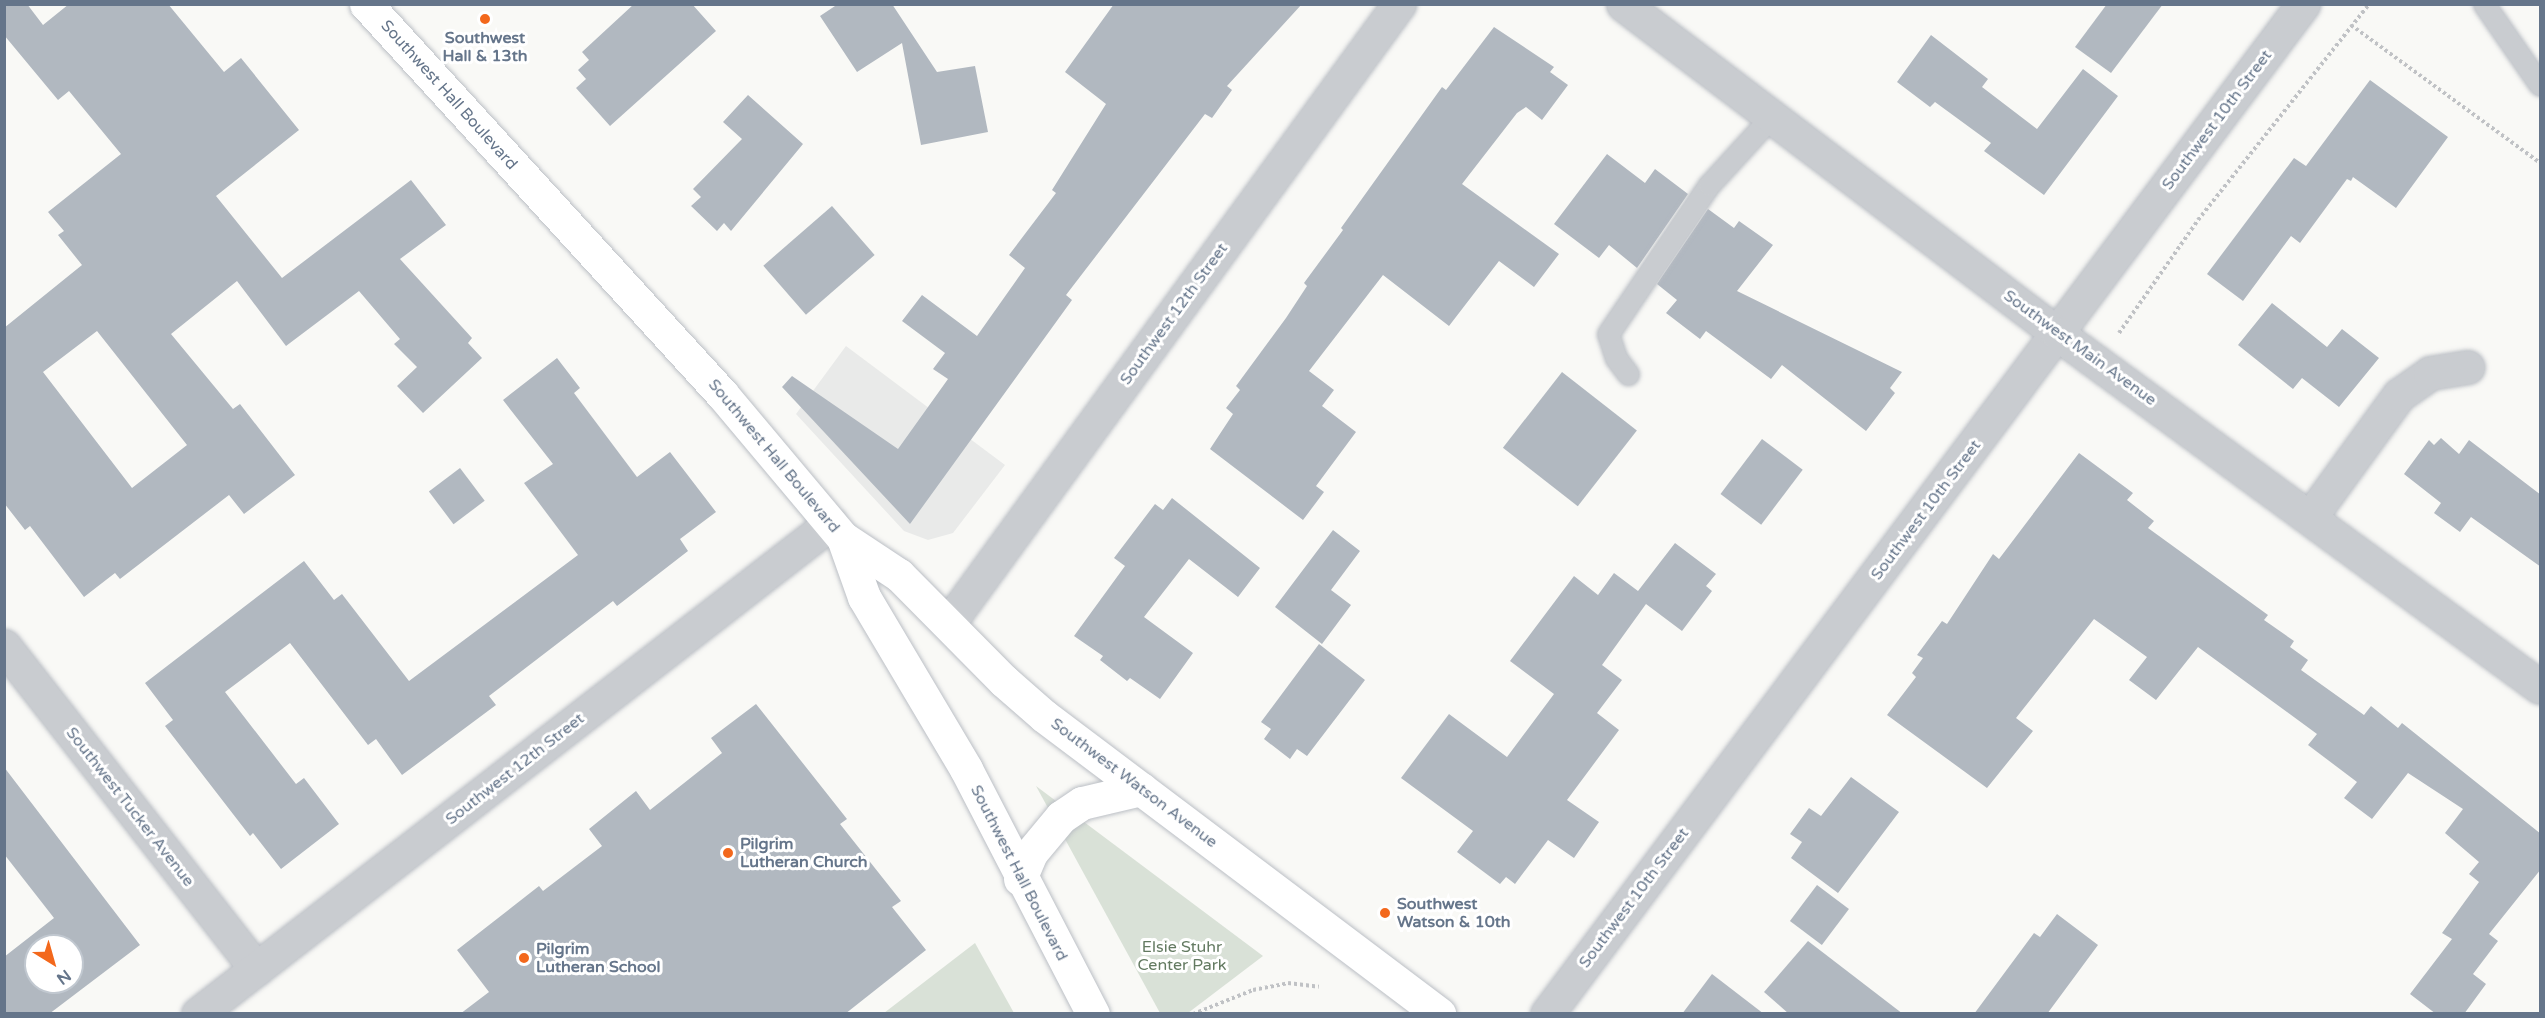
<!DOCTYPE html>
<style>
body{margin:0}
#map{position:relative;width:2545px;height:1018px;overflow:hidden;background:#f9f9f6;font-family:"Varela Round",sans-serif}
div>[style]{position:absolute}
[style*='--x']{left:calc(var(--x)*1px);top:calc(var(--y)*1px);width:calc(var(--w)*1px);rotate:calc(var(--a)*1deg)}
.built>*{inset:0;background:#e9eae9}
.green>*{inset:0;background:#d9e1d7}
.building>*{inset:0;background:#b1b8c0;transform-origin:0 0}
.path>*{height:4px;margin-top:-2px;transform-origin:0;background:repeating-linear-gradient(90deg,#c0c2c5 0 3px,transparent 0 6px)}
.roads{filter:drop-shadow(0 0 2px #bbbfc5) drop-shadow(0 0 2px #bbbfc5)}
.service>*{height:21px;margin:-10.5px;padding:0 10.5px;transform-origin:10.5px;border-radius:10.5px;background:#c9ccd0}
.minor>*{height:33px;margin:-16.5px;padding:0 16.5px;transform-origin:16.5px;border-radius:16.5px;background:#c9ccd0}
.tertiary>*{height:33px;margin:-16.5px;padding:0 16.5px;transform-origin:16.5px;border-radius:16.5px;background:#c9ccd0}
.secondary>*{height:33px;margin:-16.5px;padding:0 16.5px;transform-origin:16.5px;border-radius:16.5px;background:#fff}
.dots>*{width:16px;height:16px;translate:-50% -50%;box-sizing:border-box;border:3px solid #fff;border-radius:50%}
span{translate:-50% -50%;white-space:nowrap;text-align:center;line-height:1.15;-webkit-text-stroke:6px #fff;paint-order:stroke}
.poi-label{font-size:16px;color:#65758a;font-weight:700}
.left{translate:0 -50%;text-align:left}
.street-label{font-size:16px;color:#65758a}
.park-label{font-size:16px;color:#637a61}
.frame{position:absolute;inset:0;border:6px solid #65758a;pointer-events:none}
.north{position:absolute;left:24px;top:934px;width:60px;height:60px;box-sizing:border-box;background:#fff;border:2px solid #c1c8d0;border-radius:50%;rotate:143deg;font-size:16px;font-weight:700;line-height:24px;text-align:center;color:#65758a}
.north::after{content:'';display:block;margin:auto;width:21px;height:27px;background:#f3681c;clip-path:polygon(50% 0,100% 100%,50% 72%,0 100%)}
</style>
<div id="map">
<div class="built">
<div style="clip-path:polygon(846px 346px,1005px 465px,953px 533px,928px 540px,904px 531px,796px 414px)"></div>
</div>
<div class="green">
<div style="clip-path:polygon(1036px 786px,1263px 956px,1188px 1013px,1160px 1013px)"></div>
<div style="clip-path:polygon(975px 943px,1014px 1013px,884px 1013px)"></div>
</div>
<div class="building">
<div style="clip-path:polygon(evenodd,4px 4px,27px 4px,43px 25px,69px 4px,168px 4px,224px 72px,241px 58px,299px 130px,216px 196px,282px 278px,411px 180px,446px 225px,400px 259px,472px 338px,468px 343px,482px 358px,423px 413px,397px 386px,417px 367px,394px 344px,400px 339px,359px 291px,286px 346px,237px 281px,171px 334px,233px 409px,240px 404px,295px 475px,244px 514px,229px 495px,120px 579px,115px 573px,84px 597px,30px 526px,25px 530px,4px 503px,4px 328px,82px 265px,58px 235px,64px 231px,48px 212px,121px 154px,69px 91px,58px 100px,4px 35px,4px 4px,97px 331px,187px 445px,132px 488px,43px 372px,97px 331px)"></div>
<div style="clip-path:polygon(634px 4px,692px 4px,716px 31px,610px 126px,576px 88px,586px 79px,578px 70px,589px 60px,582px 52px)"></div>
<div style="clip-path:polygon(838px 4px,892px 4px,937px 72px,975px 66px,988px 132px,921px 145px,902px 43px,857px 72px,820px 16px)"></div>
<div style="clip-path:polygon(1114px 4px,1302px 4px,1227px 86px,1232px 90px,1212px 118px,1205px 114px,1066px 295px,1072px 300px,910px 524px,782px 387px,792px 376px,898px 449px,948px 379px,933px 369px,945px 353px,902px 321px,922px 295px,977px 336px,1025px 268px,1009px 255px,1056px 193px,1052px 190px,1106px 104px,1065px 72px)"></div>
<div style="clip-path:polygon(2107px 4px,2163px 4px,2111px 73px,2075px 47px)"></div>
<div style="clip-path:polygon(1494px 27px,1554px 67px,1550px 72px,1568px 85px,1542px 120px,1526px 107px,1517px 113px,1462px 184px,1559px 254px,1534px 287px,1499px 261px,1449px 326px,1383px 275px,1309px 371px,1334px 390px,1322px 406px,1356px 432px,1316px 486px,1324px 492px,1303px 520px,1210px 449px,1233px 414px,1226px 408px,1240px 390px,1236px 386px,1286px 318px,1307px 286px,1304px 283px,1343px 230px,1341px 228px,1442px 87px,1446px 90px)"></div>
<div style="clip-path:polygon(1931px 35px,1988px 79px,1982px 87px,2037px 129px,2083px 69px,2118px 96px,2044px 195px,1984px 151px,1991px 143px,1935px 102px,1930px 107px,1897px 82px)"></div>
<div style="clip-path:polygon(2370px 80px,2448px 137px,2396px 208px,2353px 177px,2351px 181px,2347px 179px,2300px 243px,2291px 236px,2243px 301px,2207px 274px,2294px 158px,2306px 166px)"></div>
<div style="clip-path:polygon(748px 95px,803px 144px,731px 231px,724px 223px,717px 231px,691px 206px,701px 197px,693px 189px,742px 139px,723px 122px)"></div>
<div style="clip-path:polygon(1607px 154px,1645px 183px,1655px 169px,1688px 194px,1637px 268px,1609px 245px,1599px 258px,1554px 224px)"></div>
<div style="left:832px;top:206px;width:65px;height:91px;rotate:49deg"></div>
<div style="clip-path:polygon(1708px 209px,1734px 228px,1739px 221px,1773px 245px,1737px 291px,1902px 372px,1890px 388px,1895px 393px,1866px 431px,1782px 365px,1771px 379px,1706px 331px,1700px 339px,1666px 313px,1677px 300px,1657px 284px)"></div>
<div style="clip-path:polygon(2272px 303px,2327px 347px,2342px 329px,2379px 358px,2339px 407px,2302px 378px,2293px 389px,2238px 345px)"></div>
<div style="clip-path:polygon(557px 358px,580px 388px,574px 393px,637px 477px,670px 452px,716px 512px,680px 539px,688px 551px,617px 606px,613px 601px,489px 696px,496px 705px,402px 775px,376px 739px,368px 745px,290px 643px,225px 692px,296px 784px,304px 778px,339px 824px,281px 869px,253px 833px,250px 836px,165px 726px,173px 720px,145px 683px,304px 561px,334px 600px,342px 594px,409px 681px,578px 555px,524px 483px,553px 464px,503px 400px)"></div>
<div style="left:1562px;top:372px;width:95px;height:96px;rotate:38deg"></div>
<div style="clip-path:polygon(2441px 438px,2459px 454px,2469px 440px,2541px 495px,2541px 567px,2471px 517px,2460px 532px,2434px 513px,2441px 503px,2404px 474px,2429px 440px,2434px 445px)"></div>
<div style="left:1762px;top:439px;width:51px;height:69px;rotate:37deg"></div>
<div style="clip-path:polygon(2079px 453px,2133px 493px,2127px 500px,2154px 521px,2148px 528px,2268px 615px,2264px 620px,2294px 641px,2290px 647px,2308px 660px,2301px 670px,2364px 715px,2371px 706px,2398px 728px,2402px 723px,2541px 834px,2541px 869px,2489px 934px,2498px 941px,2473px 974px,2486px 984px,2464px 1014px,2436px 1014px,2410px 994px,2452px 939px,2442px 933px,2479px 882px,2469px 874px,2479px 862px,2445px 833px,2463px 809px,2408px 773px,2372px 819px,2344px 798px,2357px 782px,2308px 745px,2317px 734px,2198px 647px,2156px 700px,2129px 680px,2147px 657px,2094px 619px,2016px 718px,2033px 731px,1987px 788px,1887px 715px,1916px 677px,1912px 673px,1923px 658px,1917px 655px,1942px 621px,1947px 624px,1993px 554px,1999px 559px)"></div>
<div style="left:460px;top:468px;width:41px;height:39px;rotate:53deg"></div>
<div style="clip-path:polygon(1172px 498px,1260px 568px,1238px 597px,1189px 559px,1144px 617px,1193px 653px,1160px 699px,1130px 678px,1127px 681px,1100px 660px,1103px 656px,1074px 636px,1125px 566px,1114px 558px,1155px 504px,1163px 510px)"></div>
<div style="clip-path:polygon(1333px 530px,1360px 551px,1331px 590px,1351px 605px,1322px 644px,1275px 607px)"></div>
<div style="clip-path:polygon(1675px 543px,1716px 574px,1706px 586px,1712px 591px,1682px 631px,1646px 604px,1602px 665px,1622px 680px,1597px 713px,1619px 730px,1567px 800px,1599px 822px,1574px 858px,1548px 840px,1515px 884px,1506px 877px,1500px 884px,1457px 852px,1473px 831px,1401px 778px,1449px 714px,1507px 757px,1554px 694px,1510px 661px,1574px 576px,1598px 595px,1614px 573px,1638px 591px)"></div>
<div style="clip-path:polygon(1319px 644px,1365px 680px,1307px 756px,1297px 749px,1290px 759px,1264px 739px,1271px 729px,1261px 722px)"></div>
<div style="clip-path:polygon(756px 704px,847px 819px,840px 824px,901px 901px,892px 907px,926px 950px,845px 1014px,460px 1014px,489px 992px,457px 950px,539px 886px,543px 891px,602px 846px,589px 829px,636px 791px,650px 810px,722px 753px,711px 738px)"></div>
<div style="clip-path:polygon(evenodd,4px 767px,140px 945px,49px 1014px,4px 1014px,4px 957px,54px 918px,4px 854px,4px 767px,36px 946px,72px 946px,72px 982px,36px 982px,36px 946px)"></div>
<div style="clip-path:polygon(1851px 777px,1899px 812px,1838px 893px,1791px 858px,1802px 842px,1790px 834px,1809px 808px,1821px 816px)"></div>
<div style="left:1817px;top:885px;width:40px;height:45px;rotate:37deg"></div>
<div style="clip-path:polygon(2057px 914px,2098px 945px,2047px 1014px,1974px 1014px,2034px 933px,2040px 937px)"></div>
<div style="clip-path:polygon(1808px 941px,1903px 1014px,1789px 1014px,1764px 992px)"></div>
<div style="clip-path:polygon(1712px 974px,1764px 1014px,1682px 1014px)"></div>
</div>
<div class="path">
<div style="--x:2351;--y:25;--w:234;--a:36.1"></div>
<div style="--x:2119;--y:333;--w:138;--a:-55"></div>
<div style="--x:2198;--y:220;--w:275;--a:-51.6"></div>
<div style="--x:1193;--y:1014;--w:65;--a:-21.8"></div>
<div style="--x:1253;--y:990;--w:36;--a:-11"></div>
<div style="--x:1288;--y:983;--w:31;--a:7"></div>
</div>
<div class="roads">
<div class="service">
<div style="--x:2484;--y:4;--w:98;--a:55.3"></div>
<div style="--x:1628;--y:374;--w:20;--a:-127"></div>
<div style="--x:1616;--y:358;--w:25;--a:-108"></div>
<div style="--x:1608;--y:334;--w:180;--a:-55.9"></div>
<div style="--x:1709;--y:185;--w:92;--a:-47.6"></div>
</div>
<div class="minor">
<div style="--x:2311;--y:516;--w:150;--a:-54"></div>
<div style="--x:2399;--y:395;--w:38;--a:-35"></div>
<div style="--x:2430;--y:373;--w:38;--a:-9"></div>
<div style="--x:948;--y:624;--w:767;--a:-53.97"></div>
<div style="--x:4;--y:646;--w:410;--a:52"></div>
<div style="--x:198;--y:1014;--w:801;--a:-37.8"></div>
<div style="--x:1547;--y:1014;--w:1262;--a:-53.18"></div>
</div>
<div class="tertiary">
<div style="--x:1623;--y:4;--w:546;--a:37.18"></div>
<div style="--x:2058;--y:334;--w:597;--a:36.22"></div>
</div>
<div class="secondary">
<div style="--x:366;--y:4;--w:528;--a:47.61"></div>
<div style="--x:722;--y:394;--w:188;--a:50"></div>
<div style="--x:843;--y:538;--w:63;--a:70.4"></div>
<div style="--x:864;--y:597;--w:200;--a:59.3"></div>
<div style="--x:966;--y:769;--w:276;--a:62.6"></div>
<div style="--x:843;--y:538;--w:67;--a:33.5"></div>
<div style="--x:899;--y:575;--w:149;--a:45.3"></div>
<div style="--x:1004;--y:681;--w:53;--a:41.2"></div>
<div style="--x:1044;--y:716;--w:495;--a:37"></div>
<div style="--x:1020;--y:879;--w:28;--a:-67"></div>
<div style="--x:1031;--y:853;--w:47;--a:-50.2"></div>
<div style="--x:1061;--y:817;--w:25;--a:-34"></div>
<div style="--x:1082;--y:803;--w:61;--a:-13.3"></div>
</div>
</div>
<div class="dots">
<div style="left:485px;top:19px;background:#f3681c"></div>
<div style="left:728px;top:853px;background:#f3681c"></div>
<div style="left:1385px;top:913px;background:#f3681c"></div>
<div style="left:524px;top:958px;background:#f3681c"></div>
</div>
<div class="poi-label">
<span style="left:485px;top:47px">Southwest<br>Hall &amp; 13th</span>
<span class="left" style="left:740px;top:853px">Pilgrim<br>Lutheran Church</span>
<span class="left" style="left:1397px;top:913px">Southwest<br>Watson &amp; 10th</span>
<span class="left" style="left:536px;top:958px">Pilgrim<br>Lutheran School</span>
</div>
<div class="street-label">
<span style="left:449px;top:95px;rotate:48deg">Southwest Hall Boulevard</span>
<span style="left:2217px;top:120px;rotate:-53deg">Southwest 10th Street</span>
<span style="left:1174px;top:314px;rotate:-54deg">Southwest 12th Street</span>
<span style="left:2080px;top:348px;rotate:36deg">Southwest Main Avenue</span>
<span style="left:774px;top:456px;rotate:50deg">Southwest Hall Boulevard</span>
<span style="left:1926px;top:510px;rotate:-53deg">Southwest 10th Street</span>
<span style="left:515px;top:769px;rotate:-38deg">Southwest 12th Street</span>
<span style="left:1134px;top:783px;rotate:37deg">Southwest Watson Avenue</span>
<span style="left:130px;top:807px;rotate:52deg">Southwest Tucker Avenue</span>
<span style="left:1019px;top:873px;rotate:63deg">Southwest Hall Boulevard</span>
<span style="left:1634px;top:898px;rotate:-53deg">Southwest 10th Street</span>
</div>
<div class="park-label">
<span style="left:1182px;top:956px">Elsie Stuhr<br>Center Park</span>
</div>
<div class="frame"></div>
<div class="north">N</div>
</div>
